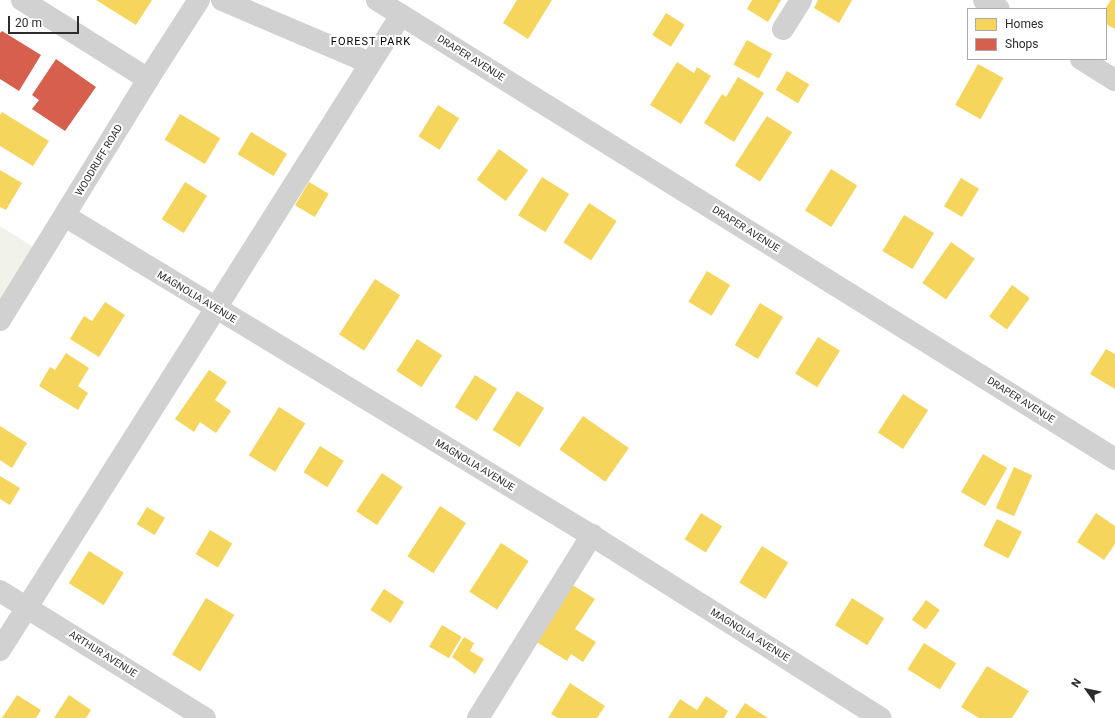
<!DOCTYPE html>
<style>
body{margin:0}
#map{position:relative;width:1115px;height:718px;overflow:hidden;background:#fff;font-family:Roboto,sans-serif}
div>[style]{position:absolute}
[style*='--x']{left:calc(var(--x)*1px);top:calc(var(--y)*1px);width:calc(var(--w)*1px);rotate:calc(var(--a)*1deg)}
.green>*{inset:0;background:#f1f3ea}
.homes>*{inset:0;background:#f6d55c;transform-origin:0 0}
.shops>*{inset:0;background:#d6604d}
.minor>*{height:22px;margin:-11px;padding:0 11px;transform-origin:11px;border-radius:11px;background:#d1d1d1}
span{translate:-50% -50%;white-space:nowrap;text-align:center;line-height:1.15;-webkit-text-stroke:4px #fff;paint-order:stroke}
.street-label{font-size:10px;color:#2c2c2c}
.neighbourhood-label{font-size:11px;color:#000;letter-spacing:1px}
.legend{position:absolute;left:967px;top:8px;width:140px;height:52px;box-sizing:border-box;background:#fff;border:1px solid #ababab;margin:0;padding:5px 7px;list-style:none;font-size:12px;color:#2c2c2c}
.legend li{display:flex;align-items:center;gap:8px;height:20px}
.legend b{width:20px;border:1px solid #ababab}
.north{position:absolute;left:1067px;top:670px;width:40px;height:40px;-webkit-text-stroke:3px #fff;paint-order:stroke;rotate:303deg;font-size:11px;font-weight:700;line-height:16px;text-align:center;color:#2c2c2c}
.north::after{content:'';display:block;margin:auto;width:14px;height:18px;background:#2c2c2c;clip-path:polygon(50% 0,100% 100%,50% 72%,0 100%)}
.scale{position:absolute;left:8px;top:16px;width:71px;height:18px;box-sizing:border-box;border:2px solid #2c2c2c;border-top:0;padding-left:5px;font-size:12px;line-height:14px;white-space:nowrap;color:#2c2c2c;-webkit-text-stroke:3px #fff;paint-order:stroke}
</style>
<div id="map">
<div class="green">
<div style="clip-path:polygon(0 226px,35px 248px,0 304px)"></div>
</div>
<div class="homes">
<div style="clip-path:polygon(96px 0,152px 0,136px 25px)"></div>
<div style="clip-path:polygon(517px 0,552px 0,528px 39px,503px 23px)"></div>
<div style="clip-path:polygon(752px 0,781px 0,768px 22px,747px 9px)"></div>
<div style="clip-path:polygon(818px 0,852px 0,839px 23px,814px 8px)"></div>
<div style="clip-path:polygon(1111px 0,1115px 0,1115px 29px,1106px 24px,1105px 9px)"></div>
<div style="left:666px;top:13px;width:22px;height:26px;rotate:32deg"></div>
<div style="left:747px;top:40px;width:29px;height:28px;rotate:29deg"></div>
<div style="clip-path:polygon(677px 62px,694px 73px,697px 67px,711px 76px,681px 124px,650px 105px)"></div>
<div style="left:978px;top:64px;width:29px;height:47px;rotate:29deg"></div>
<div style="left:787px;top:71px;width:26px;height:22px;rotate:31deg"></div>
<div style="clip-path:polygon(738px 77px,764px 93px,734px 142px,704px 123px,722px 94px,726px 97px)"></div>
<div style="left:438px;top:105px;width:25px;height:37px;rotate:32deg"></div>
<div style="clip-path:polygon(2px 112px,49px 141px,33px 166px,0 146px,0 115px)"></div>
<div style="left:180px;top:114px;width:47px;height:30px;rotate:31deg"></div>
<div style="left:767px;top:116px;width:30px;height:59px;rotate:33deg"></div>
<div style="left:251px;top:132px;width:42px;height:26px;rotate:31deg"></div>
<div style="left:499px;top:149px;width:36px;height:38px;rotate:36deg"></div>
<div style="left:831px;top:169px;width:31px;height:49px;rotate:32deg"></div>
<div style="clip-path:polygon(0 170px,22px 183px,6px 210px,0 207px)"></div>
<div style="left:542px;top:177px;width:32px;height:45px;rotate:32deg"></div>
<div style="left:961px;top:178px;width:21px;height:33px;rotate:31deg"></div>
<div style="left:185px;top:182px;width:26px;height:44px;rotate:32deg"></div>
<div style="left:309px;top:182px;width:23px;height:27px;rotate:31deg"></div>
<div style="left:589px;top:203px;width:33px;height:47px;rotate:33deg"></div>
<div style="left:904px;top:215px;width:35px;height:42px;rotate:31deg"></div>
<div style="left:951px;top:242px;width:29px;height:50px;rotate:35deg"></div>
<div style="left:707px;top:271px;width:27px;height:36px;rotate:31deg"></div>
<div style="left:375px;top:279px;width:30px;height:66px;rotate:33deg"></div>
<div style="left:1012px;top:285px;width:22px;height:39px;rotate:36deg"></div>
<div style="clip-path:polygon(105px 302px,125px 315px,99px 357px,70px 339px,84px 316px,92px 321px)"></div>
<div style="left:760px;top:303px;width:27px;height:49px;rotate:31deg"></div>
<div style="left:818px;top:337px;width:26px;height:43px;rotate:32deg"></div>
<div style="left:417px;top:339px;width:30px;height:38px;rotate:33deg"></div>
<div style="clip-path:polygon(1106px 349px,1115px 354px,1115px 389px,1090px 374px)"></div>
<div style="clip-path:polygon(66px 353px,89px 368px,78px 386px,88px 393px,78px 410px,39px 386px,50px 367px,55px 370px)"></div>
<div style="clip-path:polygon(209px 370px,227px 382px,215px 400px,231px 411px,216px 433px,200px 422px,194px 432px,175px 419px)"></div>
<div style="left:475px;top:375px;width:26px;height:38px;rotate:32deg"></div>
<div style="left:517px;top:391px;width:32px;height:46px;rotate:32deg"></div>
<div style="left:903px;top:394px;width:30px;height:46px;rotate:33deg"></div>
<div style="left:279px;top:407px;width:31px;height:57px;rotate:32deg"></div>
<div style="left:583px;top:416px;width:56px;height:41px;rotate:35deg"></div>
<div style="clip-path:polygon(0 426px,27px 443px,12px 468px,0 460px)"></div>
<div style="left:320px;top:446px;width:28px;height:31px;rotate:32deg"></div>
<div style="left:983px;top:454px;width:28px;height:44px;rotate:30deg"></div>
<div style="left:1014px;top:467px;width:20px;height:45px;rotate:24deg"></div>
<div style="left:382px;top:473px;width:25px;height:46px;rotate:34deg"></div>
<div style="clip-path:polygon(0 476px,20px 488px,10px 505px,0 499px)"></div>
<div style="left:440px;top:506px;width:31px;height:60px;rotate:33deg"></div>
<div style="left:147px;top:507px;width:21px;height:20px;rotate:31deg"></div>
<div style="left:701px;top:513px;width:25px;height:31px;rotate:32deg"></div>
<div style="clip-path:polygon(1096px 513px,1115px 526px,1115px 544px,1104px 560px,1077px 542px)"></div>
<div style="left:997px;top:519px;width:28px;height:30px;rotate:27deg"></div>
<div style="left:210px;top:530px;width:26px;height:28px;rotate:31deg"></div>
<div style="left:501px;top:543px;width:33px;height:58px;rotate:33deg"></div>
<div style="left:762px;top:546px;width:31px;height:43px;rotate:32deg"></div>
<div style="left:89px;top:551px;width:41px;height:38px;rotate:32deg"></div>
<div style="clip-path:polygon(571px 584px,595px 599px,575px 629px,596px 642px,583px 662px,571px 654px,567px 661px,535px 641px)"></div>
<div style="left:384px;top:589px;width:24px;height:25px;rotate:33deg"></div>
<div style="left:206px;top:598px;width:33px;height:66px;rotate:31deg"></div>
<div style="left:852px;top:598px;width:38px;height:32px;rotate:32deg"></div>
<div style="left:926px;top:600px;width:17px;height:24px;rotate:36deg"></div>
<div style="left:442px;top:625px;width:23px;height:25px;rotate:31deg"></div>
<div style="clip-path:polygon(464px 637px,474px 643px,470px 651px,484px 659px,475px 674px,452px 657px)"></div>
<div style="left:924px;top:643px;width:38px;height:31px;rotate:32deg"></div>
<div style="clip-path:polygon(987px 666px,1029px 691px,1012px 718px,979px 718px,961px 707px)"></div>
<div style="clip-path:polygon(570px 683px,605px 706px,597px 718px,558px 718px,551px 714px)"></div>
<div style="clip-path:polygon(17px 695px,41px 710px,36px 718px,2px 718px)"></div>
<div style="clip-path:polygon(69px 695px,91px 710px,86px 718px,54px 718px)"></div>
<div style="clip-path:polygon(706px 696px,728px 711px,724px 718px,668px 718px,680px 699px,697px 710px)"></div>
<div style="clip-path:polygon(745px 703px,768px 718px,735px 718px)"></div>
</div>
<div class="shops">
<div style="clip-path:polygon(2px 31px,41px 55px,19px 91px,0 79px,0 33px)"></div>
<div style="clip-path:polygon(56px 59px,96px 87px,65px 131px,32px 109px,39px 100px,32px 95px)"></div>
</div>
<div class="minor">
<div style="--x:22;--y:0;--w:149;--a:32.1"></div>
<div style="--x:222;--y:0;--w:161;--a:23.1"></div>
<div style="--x:377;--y:0;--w:869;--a:31.88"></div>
<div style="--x:984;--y:0;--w:17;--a:31"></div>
<div style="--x:783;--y:29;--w:34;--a:-58"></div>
<div style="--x:1081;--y:59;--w:40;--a:32"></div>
<div style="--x:65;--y:216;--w:625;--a:31.25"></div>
<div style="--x:599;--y:540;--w:333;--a:32.3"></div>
<div style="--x:0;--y:320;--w:283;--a:-58.4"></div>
<div style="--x:148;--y:79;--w:94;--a:-57.2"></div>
<div style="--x:0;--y:591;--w:241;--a:31.8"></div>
<div style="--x:0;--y:650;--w:751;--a:-57.73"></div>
<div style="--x:478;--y:718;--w:216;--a:-58.1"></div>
</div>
<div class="street-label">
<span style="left:471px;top:58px;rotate:32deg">DRAPER AVENUE</span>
<span style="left:99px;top:160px;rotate:-59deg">WOODRUFF ROAD</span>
<span style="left:746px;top:229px;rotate:32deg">DRAPER AVENUE</span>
<span style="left:197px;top:297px;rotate:31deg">MAGNOLIA AVENUE</span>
<span style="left:1021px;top:400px;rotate:32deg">DRAPER AVENUE</span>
<span style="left:475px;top:465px;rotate:31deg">MAGNOLIA AVENUE</span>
<span style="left:750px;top:635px;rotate:32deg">MAGNOLIA AVENUE</span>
<span style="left:103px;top:654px;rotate:32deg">ARTHUR AVENUE</span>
</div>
<div class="neighbourhood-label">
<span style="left:371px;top:42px">FOREST PARK</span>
</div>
<ul class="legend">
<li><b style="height:11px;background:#f6d55c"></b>Homes</li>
<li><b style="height:11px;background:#d6604d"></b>Shops</li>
</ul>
<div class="north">N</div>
<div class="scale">20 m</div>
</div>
